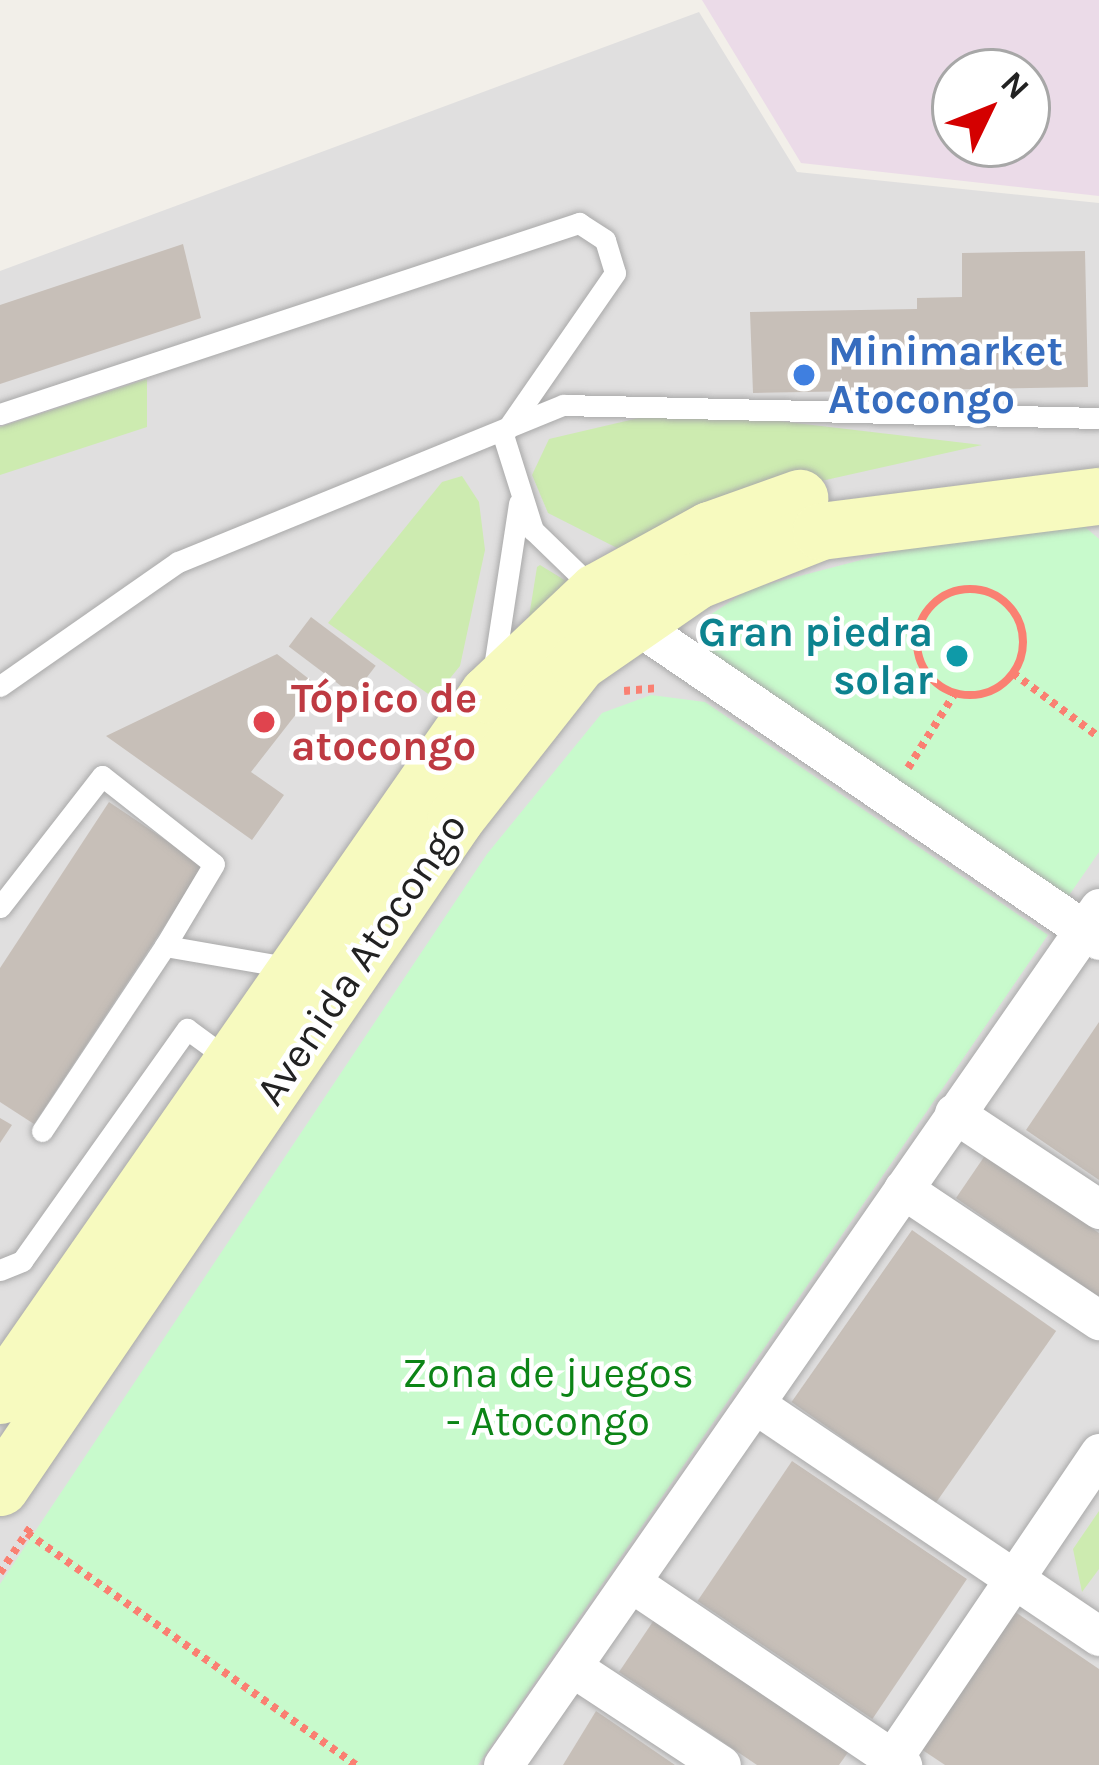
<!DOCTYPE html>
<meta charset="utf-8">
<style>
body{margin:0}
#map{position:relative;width:1099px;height:1765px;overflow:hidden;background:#f2efe9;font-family:Karla,sans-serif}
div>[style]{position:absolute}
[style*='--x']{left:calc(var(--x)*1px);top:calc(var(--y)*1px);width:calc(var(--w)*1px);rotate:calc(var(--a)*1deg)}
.residential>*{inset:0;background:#e0dfdf}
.industrial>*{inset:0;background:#ebdbe8}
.grass>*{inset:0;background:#cdebb0}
.park>*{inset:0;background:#c8facc}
.building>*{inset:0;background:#c7bfb8;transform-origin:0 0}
.path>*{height:8px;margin-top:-4px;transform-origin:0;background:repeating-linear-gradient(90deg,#fa8072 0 6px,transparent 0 12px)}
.path>.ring{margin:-4px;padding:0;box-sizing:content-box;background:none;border:8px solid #fa8072;border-radius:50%}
.roads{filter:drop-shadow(0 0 3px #a9a9a9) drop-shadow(0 0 3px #a9a9a9)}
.lane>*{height:21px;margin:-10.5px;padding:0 10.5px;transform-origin:10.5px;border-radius:10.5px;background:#fff}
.street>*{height:39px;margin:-19.5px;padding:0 19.5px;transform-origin:19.5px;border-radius:19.5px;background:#fff}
.secondary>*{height:57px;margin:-28.5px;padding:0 28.5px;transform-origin:28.5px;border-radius:28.5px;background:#f7fabf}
.dots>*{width:33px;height:33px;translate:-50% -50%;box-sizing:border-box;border:6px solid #fff;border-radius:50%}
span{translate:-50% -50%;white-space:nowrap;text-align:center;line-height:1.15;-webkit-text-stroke:9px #fff;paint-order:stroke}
.shop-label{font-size:42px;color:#366cbe;font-weight:700}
.left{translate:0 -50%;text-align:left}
.culture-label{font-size:42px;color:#0d838f;font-weight:700}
.right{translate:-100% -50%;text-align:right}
.health-label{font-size:42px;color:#be3a42;font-weight:700}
.street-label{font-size:42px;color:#222}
.park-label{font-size:42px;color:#0c8416}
.north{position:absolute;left:931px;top:48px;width:120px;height:120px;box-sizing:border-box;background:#fff;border:3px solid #a7a7a7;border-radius:50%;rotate:47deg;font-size:33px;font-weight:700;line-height:48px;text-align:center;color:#222}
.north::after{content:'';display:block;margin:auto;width:42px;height:54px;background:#d40000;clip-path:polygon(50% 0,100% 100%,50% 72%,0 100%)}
</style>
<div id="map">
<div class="residential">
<div style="clip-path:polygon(699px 12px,797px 172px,1099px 203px,1099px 1765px,0 1765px,0 271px)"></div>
</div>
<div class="industrial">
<div style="clip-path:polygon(evenodd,702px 0,1099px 0,1099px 196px,801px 163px,702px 0,955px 72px,1027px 72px,1027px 144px,955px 144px,955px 72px)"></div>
</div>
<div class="grass">
<div style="clip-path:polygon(147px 379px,147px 427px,0 475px,0 427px)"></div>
<div style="clip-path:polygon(677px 409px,982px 445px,732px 501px,621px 550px,548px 513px,532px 475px,549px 439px)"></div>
<div style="clip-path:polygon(462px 476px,479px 502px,485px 550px,460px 666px,434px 698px,328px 623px,442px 482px)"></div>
<div style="clip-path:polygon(540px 565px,571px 584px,529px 617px,537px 567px)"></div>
<div style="clip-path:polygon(1099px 1511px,1099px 1569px,1082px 1592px,1073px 1549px)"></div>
</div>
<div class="park">
<div style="clip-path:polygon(1084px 526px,1099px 539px,1099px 852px,1063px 904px,725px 673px,707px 649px,710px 615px,749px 589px,965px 533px)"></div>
<div style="clip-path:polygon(651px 695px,705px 702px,1048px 935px,478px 1765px,0 1765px,0 1584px,487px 854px,602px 713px)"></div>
</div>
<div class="building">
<div style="clip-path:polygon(183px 244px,201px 318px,0 384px,0 305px)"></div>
<div style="clip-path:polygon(1085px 251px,1088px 387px,753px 393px,750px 312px,917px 309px,917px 298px,962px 297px,962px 253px)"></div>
<div style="left:311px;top:617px;width:81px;height:37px;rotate:37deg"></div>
<div style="clip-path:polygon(277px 654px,318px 686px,251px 772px,284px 795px,252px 840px,106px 736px)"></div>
<div style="clip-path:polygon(109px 802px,204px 866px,34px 1124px,0 1102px,0 968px)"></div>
<div style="clip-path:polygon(1099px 1022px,1099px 1180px,1026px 1130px)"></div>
<div style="clip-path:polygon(0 1118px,12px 1125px,0 1143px)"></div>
<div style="clip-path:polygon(986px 1154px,1099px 1233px,1099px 1297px,956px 1198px)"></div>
<div style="left:912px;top:1230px;width:176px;height:210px;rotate:35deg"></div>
<div style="left:792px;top:1461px;width:211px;height:169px;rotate:34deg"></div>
<div style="clip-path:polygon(1011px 1609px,1099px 1669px,1099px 1765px,945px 1765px,918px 1747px)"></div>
<div style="clip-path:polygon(654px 1620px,849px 1751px,839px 1765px,757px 1765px,619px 1672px)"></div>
<div style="clip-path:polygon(596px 1711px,675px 1765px,563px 1765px)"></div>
</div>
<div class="path">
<div class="ring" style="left:917px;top:589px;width:98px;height:98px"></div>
<div style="--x:1013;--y:673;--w:107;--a:36.7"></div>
<div style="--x:624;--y:691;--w:33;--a:-5"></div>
<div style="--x:908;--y:768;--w:89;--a:-57.9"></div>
<div style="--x:27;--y:1533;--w:403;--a:35.2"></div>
<div style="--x:0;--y:1573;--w:58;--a:-56.3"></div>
</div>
<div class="roads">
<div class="lane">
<div style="--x:0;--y:414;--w:610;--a:-18.26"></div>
<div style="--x:579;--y:223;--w:31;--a:33"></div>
<div style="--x:605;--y:240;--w:34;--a:73"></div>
<div style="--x:615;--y:273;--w:197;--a:124.7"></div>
<div style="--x:503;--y:435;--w:100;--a:72.5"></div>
<div style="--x:533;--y:530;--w:88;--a:44.1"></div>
<div style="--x:494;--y:667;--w:166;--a:-81.3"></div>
<div style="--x:0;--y:686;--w:217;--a:-34.9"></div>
<div style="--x:178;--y:562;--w:416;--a:-22.2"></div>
<div style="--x:563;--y:405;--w:536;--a:1.39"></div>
<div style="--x:0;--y:907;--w:166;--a:-52.1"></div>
<div style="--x:102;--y:776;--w:142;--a:38.2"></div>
<div style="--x:214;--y:864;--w:96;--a:120.9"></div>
<div style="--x:42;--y:1131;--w:222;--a:-56.4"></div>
<div style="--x:165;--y:946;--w:129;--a:9.8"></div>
<div style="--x:0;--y:1270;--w:24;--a:-22"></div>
<div style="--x:22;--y:1261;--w:285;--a:-54.6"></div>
<div style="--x:187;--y:1029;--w:51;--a:36.2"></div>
</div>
<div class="street">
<div style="--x:618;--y:612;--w:582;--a:34.29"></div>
<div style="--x:954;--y:1113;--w:174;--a:33.5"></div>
<div style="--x:903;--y:1189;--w:236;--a:33.8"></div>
<div style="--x:755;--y:1404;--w:415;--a:34"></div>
<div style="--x:632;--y:1583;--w:326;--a:34"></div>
<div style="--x:572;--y:1667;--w:178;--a:33.3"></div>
<div style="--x:503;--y:1765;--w:1044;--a:-55.18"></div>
<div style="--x:888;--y:1765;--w:377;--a:-55.9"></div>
</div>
<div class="secondary">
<div style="--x:0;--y:1395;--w:854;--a:-55.16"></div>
<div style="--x:488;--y:694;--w:149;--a:-43.4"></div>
<div style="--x:596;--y:592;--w:129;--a:-28.8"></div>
<div style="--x:709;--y:530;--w:96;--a:-19.6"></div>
<div style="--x:0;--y:1487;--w:810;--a:-55.76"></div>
<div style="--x:456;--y:817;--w:197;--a:-51.8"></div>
<div style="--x:578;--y:662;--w:145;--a:-34.6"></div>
<div style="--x:697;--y:580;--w:133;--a:-21.6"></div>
<div style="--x:821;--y:531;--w:280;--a:-7.2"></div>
</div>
</div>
<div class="dots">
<div style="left:804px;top:375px;background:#3f7fe0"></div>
<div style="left:957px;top:656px;background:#0f9aa8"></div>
<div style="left:264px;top:722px;background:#e0444e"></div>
</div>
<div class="shop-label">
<span class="left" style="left:828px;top:375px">Minimarket<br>Atocongo</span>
</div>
<div class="culture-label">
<span class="right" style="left:933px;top:656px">Gran piedra<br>solar</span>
</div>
<div class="health-label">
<span class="left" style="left:291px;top:722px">Tópico de<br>atocongo</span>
</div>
<div class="street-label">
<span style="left:361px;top:959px;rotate:-56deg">Avenida Atocongo</span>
</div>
<div class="park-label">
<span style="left:548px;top:1397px">Zona de juegos<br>- Atocongo</span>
</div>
<div class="north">N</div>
</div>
